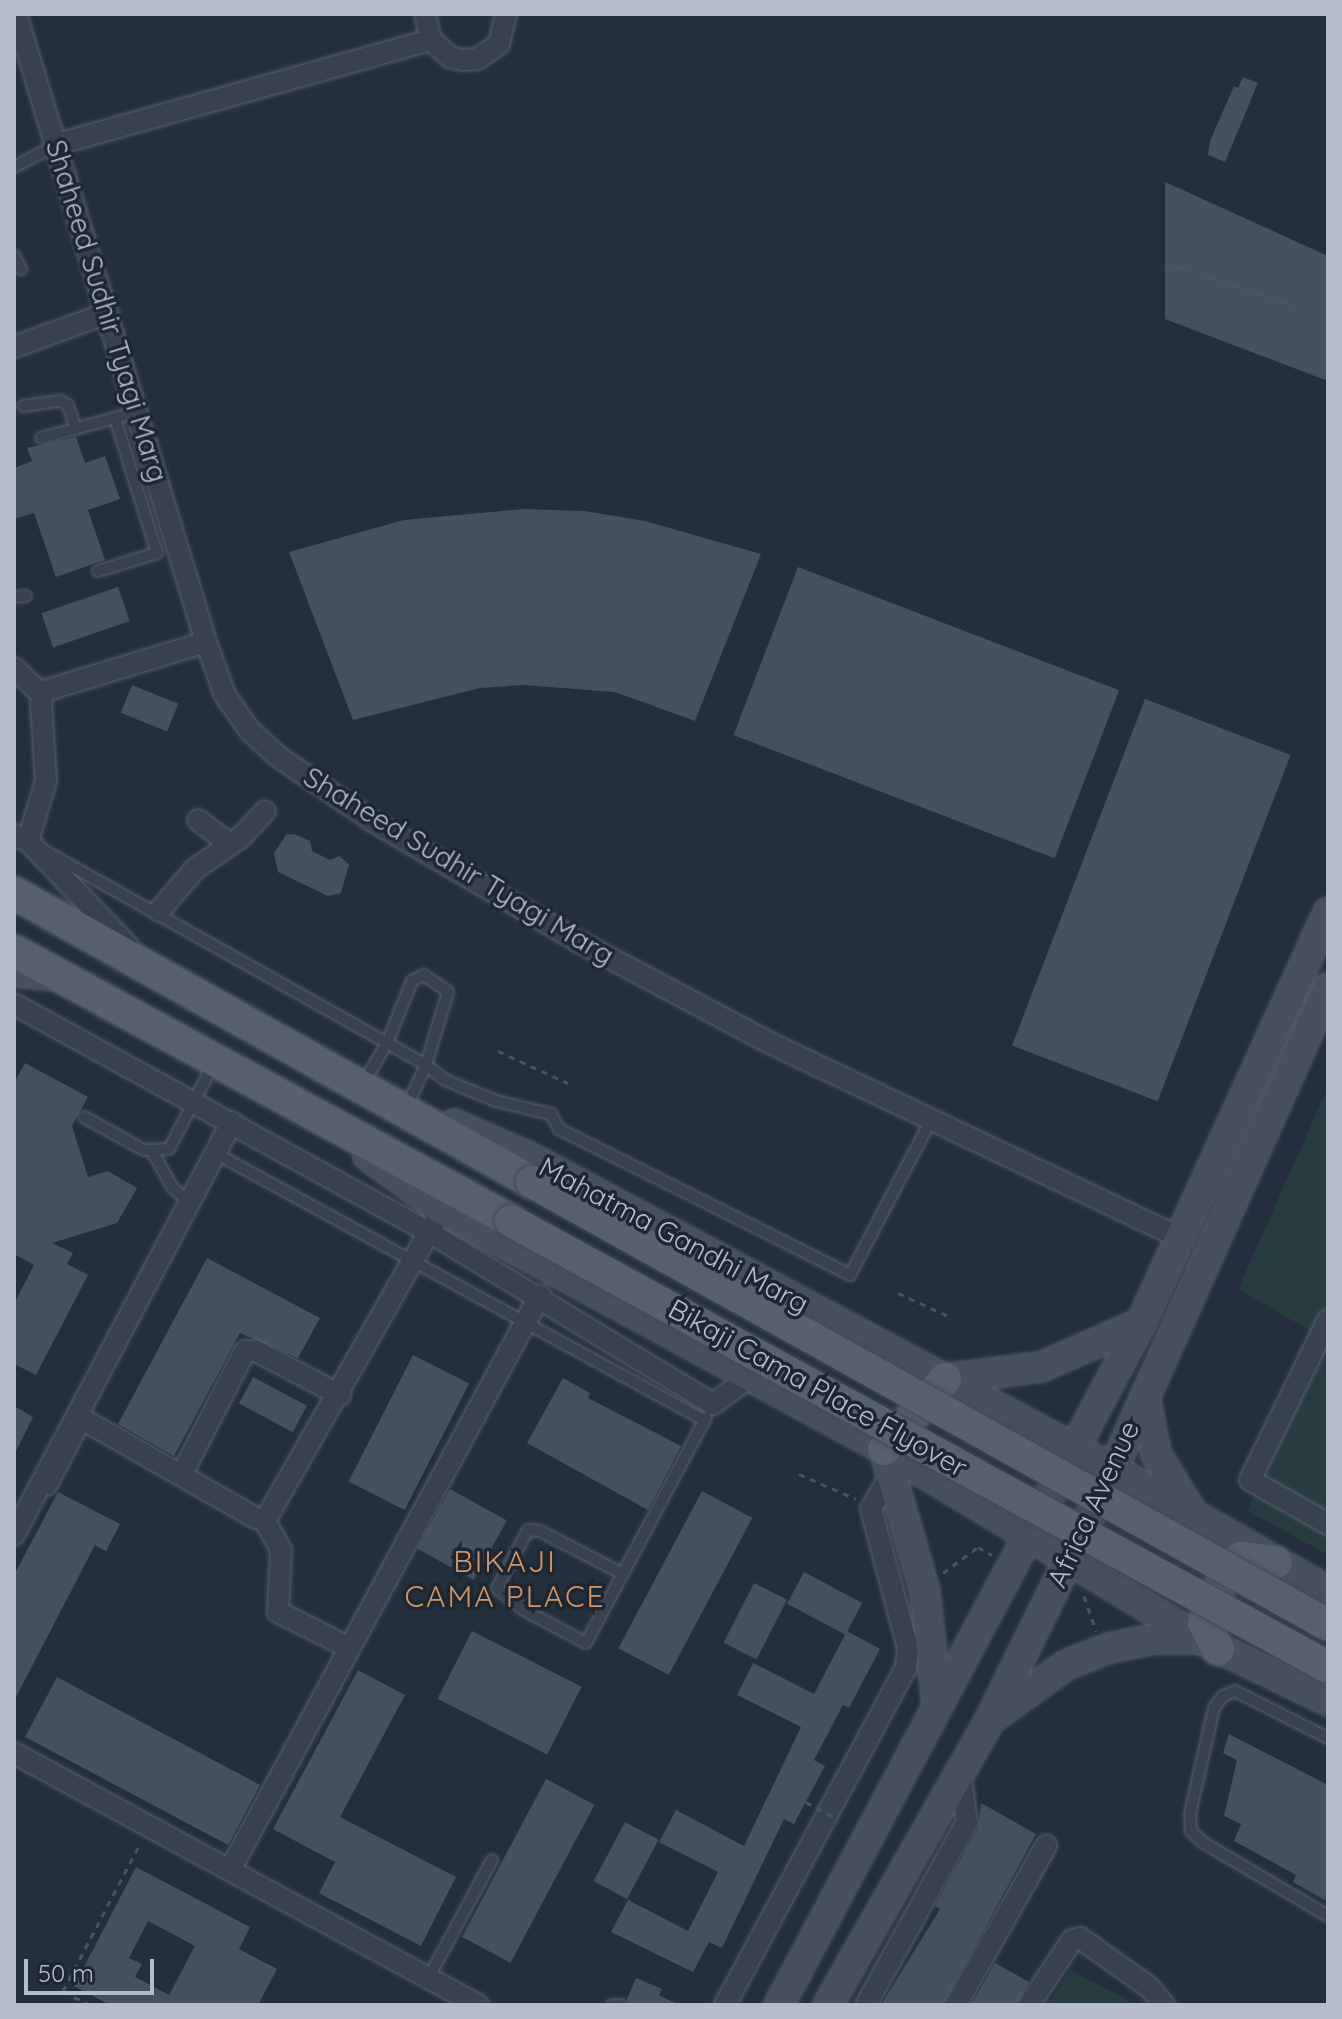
<!DOCTYPE html>
<style>
body{margin:0}
#map{position:relative;width:1342px;height:2019px;overflow:hidden;background:#242f3e;font-family:Quicksand,sans-serif}
div>[style]{position:absolute}
[style*='--x']{left:calc(var(--x)*1px);top:calc(var(--y)*1px);width:calc(var(--w)*1px);rotate:calc(var(--a)*1deg)}
.green>*{inset:0;background:#263c3f}
.building>*{inset:0;background:#455162;transform-origin:0 0}
.path>*{height:3px;margin-top:-1.5px;transform-origin:0;background:repeating-linear-gradient(90deg,#44595c 0 6px,transparent 0 12px)}
.roads{filter:drop-shadow(0 0 2px #565f6c) drop-shadow(0 0 2px #565f6c)}
.lane>*{height:10px;margin:-5px;padding:0 5px;transform-origin:5px;border-radius:5px;background:#38414e}
.street>*{height:20px;margin:-10px;padding:0 10px;transform-origin:10px;border-radius:10px;background:#38414e}
.secondary>*{height:28px;margin:-14px;padding:0 14px;transform-origin:14px;border-radius:14px;background:#465061}
.primary>*{height:32px;margin:-16px;padding:0 16px;transform-origin:16px;border-radius:16px;background:#56606e}
.path-bridge>*{height:3px;margin-top:-1.5px;transform-origin:0;background:repeating-linear-gradient(90deg,#44595c 0 6px,transparent 0 12px)}
.bridges{filter:drop-shadow(0 0 2px #414a57) drop-shadow(0 0 2px #414a57)}
.primary-bridge>*{height:32px;margin:-16px;padding:0 16px;transform-origin:16px;border-radius:16px;background:#56606e}
span{translate:-50% -50%;white-space:nowrap;text-align:center;line-height:1.15;-webkit-text-stroke:7px #1d2633;paint-order:stroke}
.street-label{font-size:28px;color:#b4bcc9}
.neighbourhood-label{font-size:30px;color:#d59563;letter-spacing:2px}
.frame{position:absolute;inset:0;border:16px solid #b4bcc9;pointer-events:none}
.scale{position:absolute;left:24px;top:1959px;width:130px;height:36px;box-sizing:border-box;border:4px solid #b4bcc9;border-top:0;padding-left:10px;font-size:24px;line-height:28px;white-space:nowrap;color:#b4bcc9;-webkit-text-stroke:6px #1d2633;paint-order:stroke}
</style>
<div id="map">
<div class="green">
<div style="clip-path:polygon(1328px 1087px,1328px 1555px,1248px 1511px,1316px 1334px,1238px 1289px)"></div>
<div style="clip-path:polygon(1070px 1970px,1127px 1999px,1132px 2005px,1047px 2005px)"></div>
</div>
<div class="building">
<div style="clip-path:polygon(1243px 77px,1258px 83px,1225px 162px,1208px 155px,1210px 141px,1234px 86px,1238px 88px)"></div>
<div style="clip-path:polygon(1165px 182px,1328px 256px,1328px 381px,1165px 319px)"></div>
<div style="clip-path:polygon(76px 437px,85px 463px,105px 456px,120px 499px,88px 510px,105px 560px,56px 577px,34px 513px,14px 519px,14px 468px,32px 461px,27px 448px)"></div>
<div style="clip-path:polygon(524px 509px,584px 511px,645px 521px,761px 554px,695px 721px,615px 692px,523px 685px,480px 688px,353px 720px,289px 552px,404px 520px)"></div>
<div style="left:798px;top:567px;width:344px;height:180px;rotate:21deg"></div>
<div style="left:118px;top:587px;width:36px;height:81px;rotate:71deg"></div>
<div style="left:132px;top:685px;width:50px;height:30px;rotate:22deg"></div>
<div style="left:1145px;top:699px;width:156px;height:371px;rotate:21deg"></div>
<div style="clip-path:polygon(294px 834px,310px 841px,312px 851px,330px 860px,339px 856px,349px 864px,341px 893px,328px 896px,278px 872px,274px 853px,286px 835px)"></div>
<div style="clip-path:polygon(25px 1063px,88px 1097px,72px 1126px,88px 1177px,108px 1171px,137px 1188px,117px 1223px,52px 1243px,73px 1253px,67px 1264px,88px 1275px,36px 1375px,14px 1364px,14px 1304px,34px 1265px,14px 1254px,14px 1083px)"></div>
<div style="clip-path:polygon(207px 1258px,320px 1318px,298px 1358px,240px 1333px,174px 1456px,118px 1424px)"></div>
<div style="left:413px;top:1355px;width:63px;height:142px;rotate:27deg"></div>
<div style="left:253px;top:1377px;width:61px;height:30px;rotate:28deg"></div>
<div style="clip-path:polygon(563px 1378px,590px 1393px,588px 1398px,681px 1446px,648px 1510px,527px 1443px)"></div>
<div style="clip-path:polygon(14px 1406px,33px 1417px,14px 1455px)"></div>
<div style="left:450px;top:1489px;width:65px;height:68px;rotate:29deg"></div>
<div style="left:702px;top:1491px;width:57px;height:178px;rotate:28deg"></div>
<div style="clip-path:polygon(58px 1492px,120px 1524px,106px 1551px,95px 1545px,14px 1701px,14px 1575px)"></div>
<div style="left:804px;top:1572px;width:66px;height:36px;rotate:28deg"></div>
<div style="left:754px;top:1583px;width:37px;height:67px;rotate:27deg"></div>
<div style="left:472px;top:1631px;width:123px;height:76px;rotate:27deg"></div>
<div style="clip-path:polygon(847px 1631px,880px 1649px,849px 1708px,843px 1705px,814px 1760px,825px 1766px,794px 1824px,784px 1819px,722px 1948px,709px 1942px,693px 1972px,611px 1932px,628px 1900px,688px 1931px,718px 1872px,659px 1842px,676px 1810px,744px 1846px,801px 1727px,737px 1695px,753px 1663px,814px 1694px)"></div>
<div style="clip-path:polygon(358px 1670px,405px 1695px,340px 1817px,456px 1877px,421px 1946px,319px 1893px,335px 1862px,273px 1829px)"></div>
<div style="left:57px;top:1677px;width:230px;height:68px;rotate:28deg"></div>
<div style="clip-path:polygon(1229px 1734px,1328px 1785px,1328px 1902px,1293px 1882px,1296px 1875px,1234px 1841px,1241px 1824px,1224px 1816px,1237px 1760px,1223px 1753px)"></div>
<div style="left:546px;top:1779px;width:55px;height:179px;rotate:28deg"></div>
<div style="clip-path:polygon(981px 1803px,1036px 1834px,943px 2005px,881px 2005px,940px 1909px,935px 1906px,978px 1828px)"></div>
<div style="left:625px;top:1822px;width:38px;height:67px;rotate:28deg"></div>
<div style="clip-path:polygon(evenodd,136px 1867px,250px 1927px,239px 1949px,277px 1969px,258px 2005px,110px 2005px,74px 1986px,136px 1867px,148px 1921px,195px 1946px,169px 1995px,135px 1977px,142px 1964px,129px 1958px,148px 1921px)"></div>
<div style="clip-path:polygon(995px 1963px,1029px 1982px,1016px 2005px,971px 2005px)"></div>
<div style="clip-path:polygon(636px 1978px,662px 1989px,659px 1995px,679px 2005px,630px 2005px,627px 1999px)"></div>
</div>
<div class="path">
<div style="--x:1165;--y:263;--w:136;--a:18.4"></div>
<div style="--x:498;--y:1051;--w:77;--a:24.6"></div>
<div style="--x:898;--y:1293;--w:55;--a:24.7"></div>
<div style="--x:799;--y:1474;--w:62;--a:23.7"></div>
<div style="--x:943;--y:1573;--w:44;--a:-36.6"></div>
<div style="--x:978;--y:1547;--w:16;--a:30"></div>
<div style="--x:1084;--y:1596;--w:37;--a:71"></div>
<div style="--x:90;--y:2005;--w:30;--a:-153"></div>
<div style="--x:63;--y:1991;--w:166;--a:-62.4"></div>
</div>
<div class="roads">
<div class="lane">
<div style="--x:14;--y:167;--w:47;--a:-27.6"></div>
<div style="--x:14;--y:255;--w:16;--a:63"></div>
<div style="--x:23;--y:406;--w:37;--a:-8"></div>
<div style="--x:60;--y:401;--w:9;--a:27"></div>
<div style="--x:68;--y:405;--w:25;--a:72"></div>
<div style="--x:41;--y:438;--w:99;--a:-15.2"></div>
<div style="--x:98;--y:571;--w:62;--a:-17"></div>
<div style="--x:157;--y:553;--w:141;--a:-107.3"></div>
<div style="--x:14;--y:597;--w:12;--a:-5"></div>
<div style="--x:45;--y:851;--w:437;--a:29.3"></div>
<div style="--x:426;--y:1065;--w:43;--a:114.8"></div>
<div style="--x:363;--y:1084;--w:48;--a:-59.7"></div>
<div style="--x:387;--y:1043;--w:67;--a:-68"></div>
<div style="--x:412;--y:981;--w:13;--a:-27"></div>
<div style="--x:424;--y:975;--w:29;--a:35"></div>
<div style="--x:448;--y:992;--w:76;--a:106.8"></div>
<div style="--x:426;--y:1065;--w:24;--a:38"></div>
<div style="--x:445;--y:1080;--w:55;--a:22.4"></div>
<div style="--x:496;--y:1101;--w:57;--a:13.3"></div>
<div style="--x:551;--y:1114;--w:17;--a:62"></div>
<div style="--x:559;--y:1129;--w:326;--a:26.6"></div>
<div style="--x:850;--y:1275;--w:173;--a:-62.4"></div>
<div style="--x:84;--y:1117;--w:68;--a:28.8"></div>
<div style="--x:144;--y:1150;--w:25;--a:-2"></div>
<div style="--x:169;--y:1149;--w:95;--a:-62.4"></div>
<div style="--x:153;--y:1153;--w:40;--a:60.3"></div>
<div style="--x:173;--y:1188;--w:20;--a:41"></div>
<div style="--x:215;--y:1153;--w:557;--a:28.64"></div>
<div style="--x:50;--y:1489;--w:78;--a:-62.4"></div>
<div style="--x:621;--y:1573;--w:91;--a:-152.6"></div>
<div style="--x:540;--y:1531;--w:12;--a:-175"></div>
<div style="--x:528;--y:1530;--w:66;--a:118.1"></div>
<div style="--x:497;--y:1588;--w:35;--a:39"></div>
<div style="--x:524;--y:1610;--w:70;--a:28"></div>
<div style="--x:586;--y:1643;--w:256;--a:-62"></div>
<div style="--x:1328;--y:1738;--w:104;--a:-153.2"></div>
<div style="--x:1235;--y:1691;--w:13;--a:157"></div>
<div style="--x:1223;--y:1696;--w:15;--a:127"></div>
<div style="--x:1214;--y:1708;--w:109;--a:102.8"></div>
<div style="--x:1190;--y:1814;--w:17;--a:87"></div>
<div style="--x:1191;--y:1831;--w:18;--a:43"></div>
<div style="--x:1204;--y:1843;--w:144;--a:30.5"></div>
<div style="--x:429;--y:1977;--w:133;--a:-61.7"></div>
<div style="--x:612;--y:2005;--w:10;--a:0"></div>
</div>
<div class="street">
<div style="--x:16;--y:14;--w:656;--a:73.17"></div>
<div style="--x:206;--y:642;--w:56;--a:70.3"></div>
<div style="--x:225;--y:695;--w:44;--a:55.2"></div>
<div style="--x:250;--y:731;--w:40;--a:42"></div>
<div style="--x:280;--y:758;--w:114;--a:34.2"></div>
<div style="--x:374;--y:822;--w:236;--a:30.3"></div>
<div style="--x:578;--y:941;--w:215;--a:28"></div>
<div style="--x:768;--y:1042;--w:459;--a:25.4"></div>
<div style="--x:425;--y:14;--w:27;--a:77"></div>
<div style="--x:431;--y:40;--w:25;--a:42"></div>
<div style="--x:450;--y:57;--w:13;--a:13"></div>
<div style="--x:463;--y:60;--w:14;--a:-4"></div>
<div style="--x:477;--y:59;--w:27;--a:-34"></div>
<div style="--x:499;--y:44;--w:31;--a:-77"></div>
<div style="--x:58;--y:144;--w:387;--a:-15.6"></div>
<div style="--x:14;--y:347;--w:100;--a:-19.9"></div>
<div style="--x:14;--y:668;--w:39;--a:44"></div>
<div style="--x:198;--y:820;--w:41;--a:37.1"></div>
<div style="--x:14;--y:835;--w:15;--a:23"></div>
<div style="--x:28;--y:841;--w:145;--a:46.4"></div>
<div style="--x:28;--y:841;--w:63;--a:-73.3"></div>
<div style="--x:46;--y:781;--w:77;--a:-93.7"></div>
<div style="--x:41;--y:704;--w:13;--a:-77"></div>
<div style="--x:44;--y:691;--w:169;--a:-16.8"></div>
<div style="--x:159;--y:911;--w:55;--a:-49.4"></div>
<div style="--x:195;--y:869;--w:56;--a:-34.8"></div>
<div style="--x:241;--y:837;--w:35;--a:-47"></div>
<div style="--x:14;--y:1004;--w:474;--a:28.8"></div>
<div style="--x:429;--y:1232;--w:332;--a:31.2"></div>
<div style="--x:713;--y:1404;--w:46;--a:-36.1"></div>
<div style="--x:1328;--y:1320;--w:178;--a:116"></div>
<div style="--x:1250;--y:1480;--w:90;--a:29.4"></div>
<div style="--x:77;--y:1416;--w:206;--a:29.7"></div>
<div style="--x:256;--y:1518;--w:10;--a:6"></div>
<div style="--x:266;--y:1519;--w:344;--a:-60.4"></div>
<div style="--x:183;--y:1472;--w:136;--a:-62.9"></div>
<div style="--x:245;--y:1351;--w:11;--a:0"></div>
<div style="--x:256;--y:1351;--w:95;--a:27.6"></div>
<div style="--x:264;--y:1520;--w:34;--a:60"></div>
<div style="--x:281;--y:1550;--w:62;--a:92.8"></div>
<div style="--x:278;--y:1612;--w:80;--a:26.6"></div>
<div style="--x:14;--y:1535;--w:467;--a:-62.2"></div>
<div style="--x:14;--y:1753;--w:528;--a:28.51"></div>
<div style="--x:230;--y:1870;--w:653;--a:-61.67"></div>
<div style="--x:725;--y:2005;--w:383;--a:-61.8"></div>
<div style="--x:906;--y:1668;--w:20;--a:-84"></div>
<div style="--x:908;--y:1648;--w:144;--a:-104.9"></div>
<div style="--x:871;--y:1509;--w:39;--a:-60"></div>
<div style="--x:866;--y:2005;--w:209;--a:-61.1"></div>
<div style="--x:967;--y:1822;--w:44;--a:-97.8"></div>
<div style="--x:956;--y:2005;--w:183;--a:-60.5"></div>
<div style="--x:1029;--y:2005;--w:78;--a:-56.5"></div>
<div style="--x:1072;--y:1940;--w:8;--a:-14"></div>
<div style="--x:1080;--y:1938;--w:85;--a:35.4"></div>
<div style="--x:1149;--y:1987;--w:23;--a:50"></div>
</div>
<div class="secondary">
<div style="--x:14;--y:972;--w:45;--a:5.1"></div>
<div style="--x:454;--y:1124;--w:84;--a:23.8"></div>
<div style="--x:531;--y:1158;--w:660;--a:28.12"></div>
<div style="--x:1113;--y:1469;--w:247;--a:29.6"></div>
<div style="--x:368;--y:1156;--w:90;--a:36"></div>
<div style="--x:441;--y:1209;--w:504;--a:28.45"></div>
<div style="--x:884;--y:1449;--w:369;--a:31"></div>
<div style="--x:1200;--y:1639;--w:142;--a:25.8"></div>
<div style="--x:945;--y:1379;--w:97;--a:-7.1"></div>
<div style="--x:1041;--y:1367;--w:109;--a:-23.7"></div>
<div style="--x:1145;--y:1396;--w:59;--a:79.3"></div>
<div style="--x:1156;--y:1454;--w:67;--a:58.4"></div>
<div style="--x:884;--y:1449;--w:149;--a:74"></div>
<div style="--x:925;--y:1592;--w:113;--a:83.9"></div>
<div style="--x:994;--y:1717;--w:89;--a:-35.8"></div>
<div style="--x:1066;--y:1665;--w:46;--a:-21.6"></div>
<div style="--x:1109;--y:1648;--w:46;--a:-11.3"></div>
<div style="--x:1154;--y:1639;--w:46;--a:0"></div>
<div style="--x:779;--y:2005;--w:772;--a:-62.04"></div>
<div style="--x:1141;--y:1323;--w:451;--a:-65.5"></div>
<div style="--x:828;--y:2005;--w:328;--a:-60.4"></div>
<div style="--x:990;--y:1720;--w:280;--a:-63.9"></div>
<div style="--x:1113;--y:1469;--w:527;--a:-65.92"></div>
</div>
<div class="primary">
<div style="--x:14;--y:893;--w:593;--a:29.16"></div>
<div style="--x:14;--y:951;--w:566;--a:28.51"></div>
<div style="--x:884;--y:1449;--w:93;--a:-48.9"></div>
<div style="--x:1218;--y:1649;--w:30;--a:-118"></div>
<div style="--x:1204;--y:1623;--w:51;--a:-65.9"></div>
<div style="--x:1225;--y:1576;--w:24;--a:-48"></div>
<div style="--x:1241;--y:1558;--w:35;--a:7"></div>
</div>
</div>
<div class="path-bridge">
<div style="--x:806;--y:1802;--w:34;--a:28"></div>
</div>
<div class="bridges">
<div class="primary-bridge">
<div style="--x:532;--y:1182;--w:911;--a:29.1"></div>
<div style="--x:511;--y:1221;--w:931;--a:28.63"></div>
</div>
</div>
<div class="street-label">
<span style="left:107px;top:311px;rotate:73deg">Shaheed Sudhir Tyagi Marg</span>
<span style="left:459px;top:866px;rotate:31deg">Shaheed Sudhir Tyagi Marg</span>
<span style="left:674px;top:1235px;rotate:28deg">Mahatma Gandhi Marg</span>
<span style="left:818px;top:1388px;rotate:29deg">Bikaji Cama Place Flyover</span>
<span style="left:1093px;top:1504px;rotate:-65deg">Africa Avenue</span>
</div>
<div class="neighbourhood-label">
<span style="left:505px;top:1578px">BIKAJI<br>CAMA PLACE</span>
</div>
<div class="frame"></div>
<div class="scale">50 m</div>
</div>
